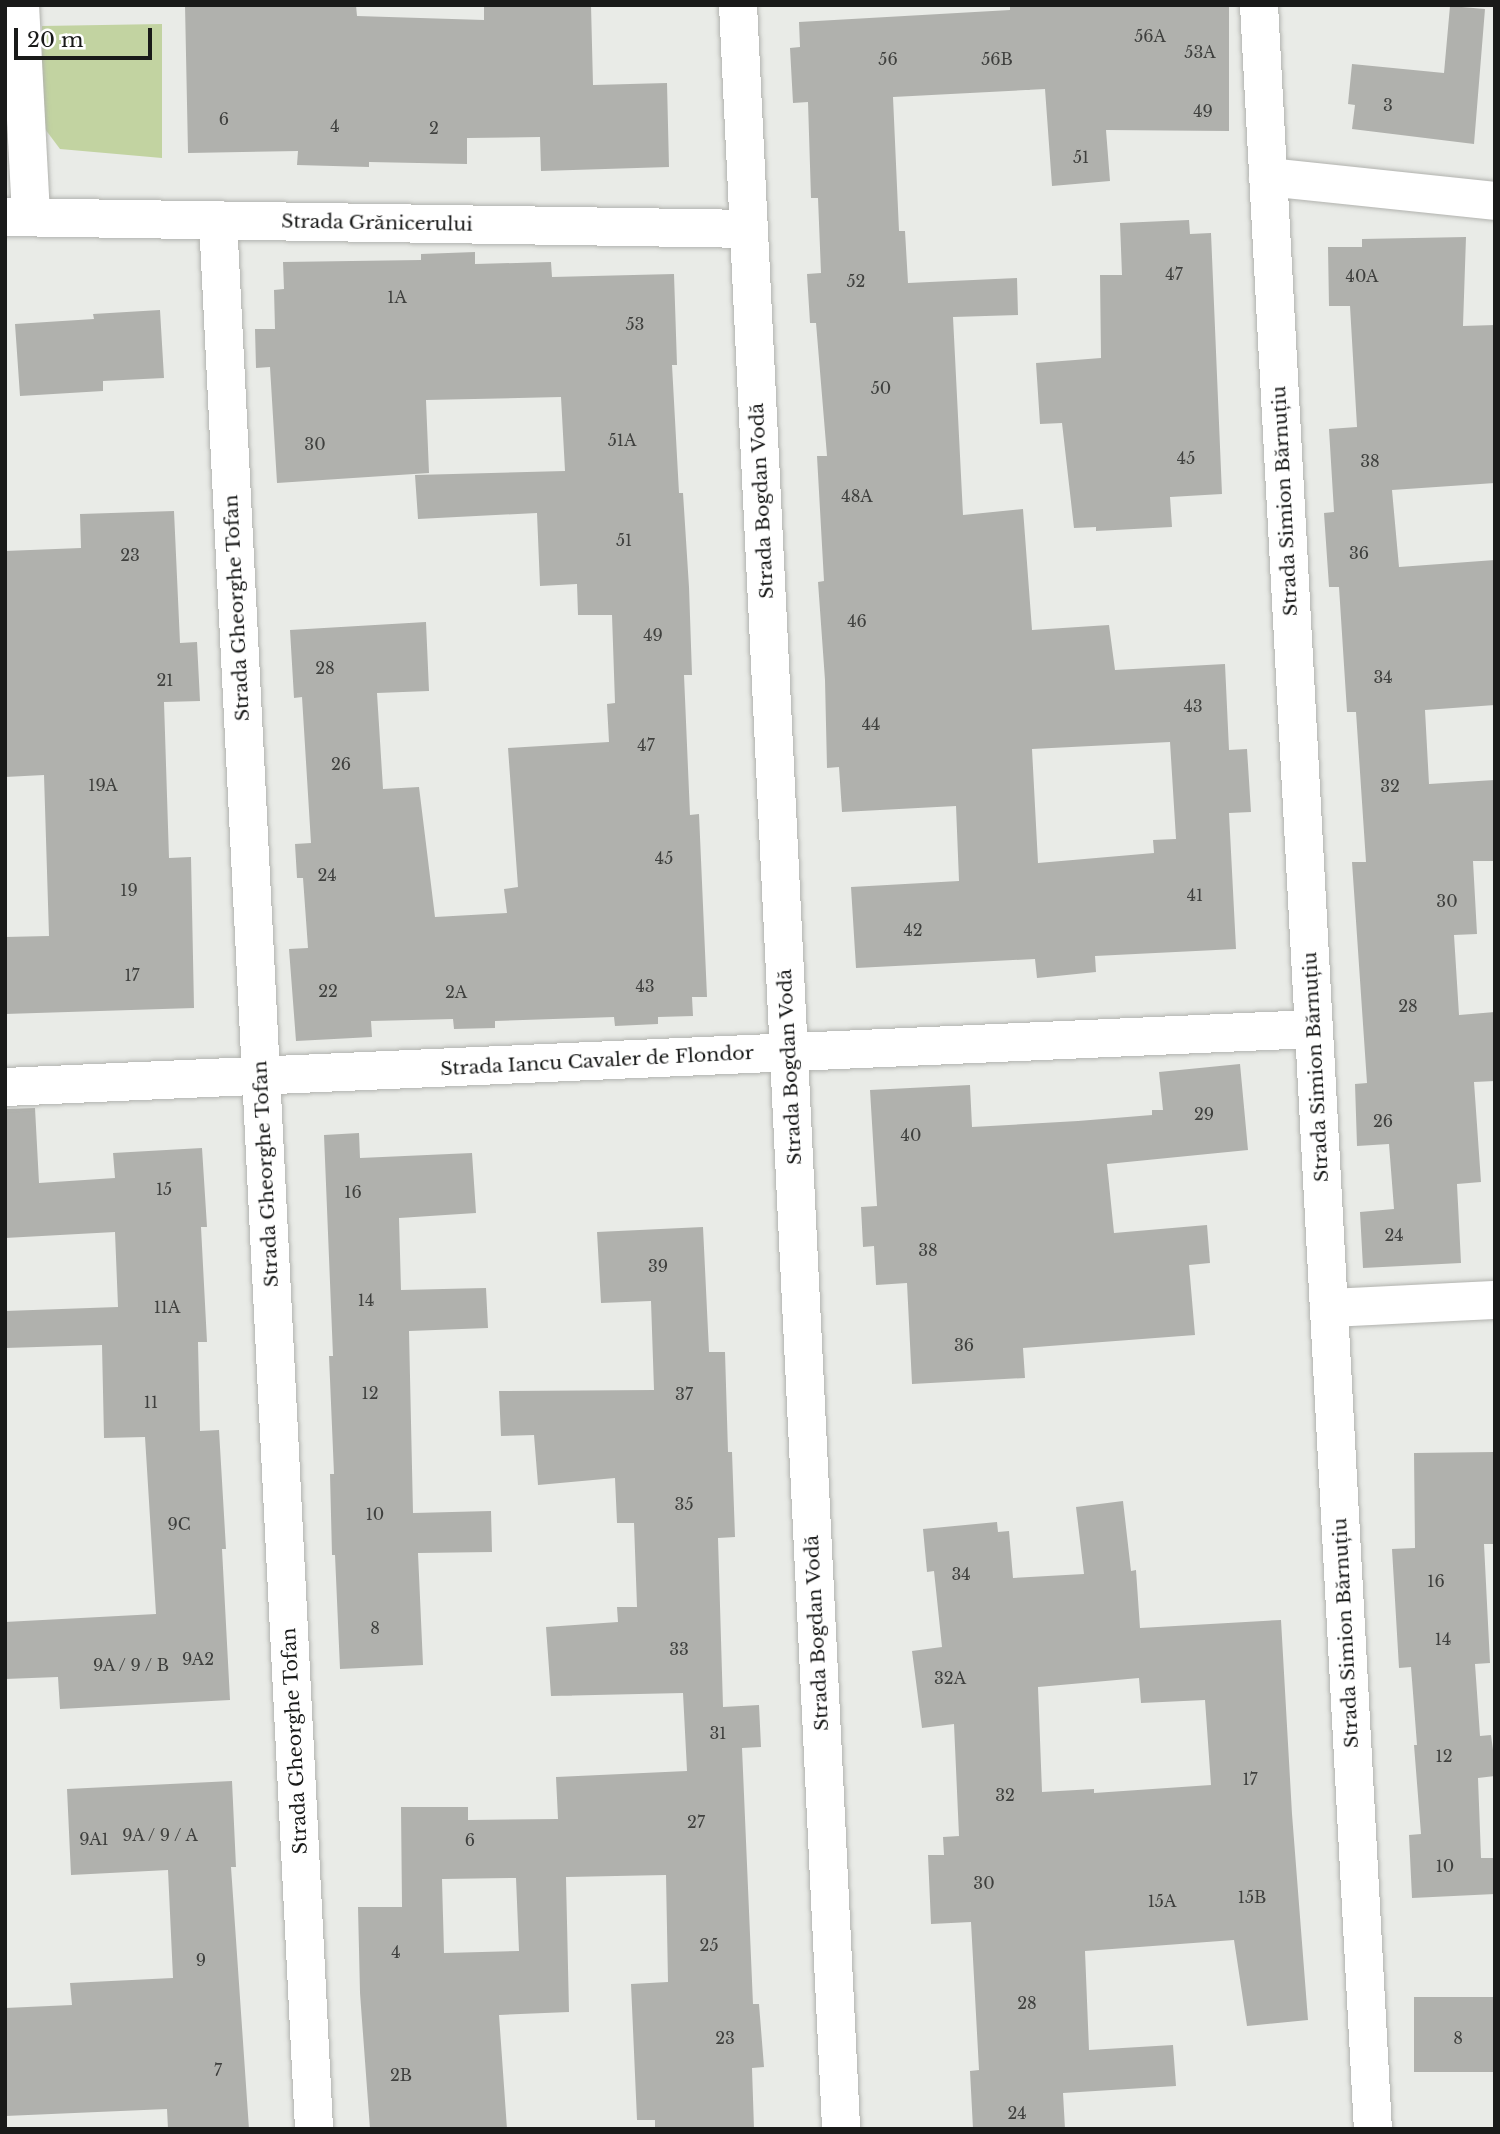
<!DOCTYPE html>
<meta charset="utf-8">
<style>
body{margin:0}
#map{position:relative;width:1500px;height:2134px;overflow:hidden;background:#e9ebe7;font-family:"Libre Baskerville",serif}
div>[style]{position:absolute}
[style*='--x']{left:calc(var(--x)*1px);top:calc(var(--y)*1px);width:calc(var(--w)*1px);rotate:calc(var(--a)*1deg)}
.green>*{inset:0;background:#c2d3a1}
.building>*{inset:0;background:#b0b1ad;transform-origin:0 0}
.roads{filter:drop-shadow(0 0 2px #b1b2ae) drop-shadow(0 0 2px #b1b2ae)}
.minor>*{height:38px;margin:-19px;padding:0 19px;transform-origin:19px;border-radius:19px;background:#fff}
span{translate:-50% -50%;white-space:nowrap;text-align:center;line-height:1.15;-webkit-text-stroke:7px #fff;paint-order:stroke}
.number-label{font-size:16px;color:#3f403e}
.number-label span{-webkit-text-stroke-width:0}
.street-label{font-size:19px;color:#191a19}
.frame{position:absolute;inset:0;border:7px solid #191a19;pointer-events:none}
.scale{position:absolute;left:14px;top:28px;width:138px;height:32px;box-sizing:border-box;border:4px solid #191a19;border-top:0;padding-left:9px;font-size:21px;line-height:24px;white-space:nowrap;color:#191a19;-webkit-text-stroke:5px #fff;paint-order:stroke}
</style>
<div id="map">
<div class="green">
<div style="clip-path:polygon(162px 24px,162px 158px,60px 149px,42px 125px,42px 26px)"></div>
</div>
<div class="building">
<div style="clip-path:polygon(185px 5px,356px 5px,357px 16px,484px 20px,484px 5px,591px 5px,593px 85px,667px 83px,669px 167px,541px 171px,540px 137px,467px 138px,467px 164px,369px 162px,369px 167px,297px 165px,298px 151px,188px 153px)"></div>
<div style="clip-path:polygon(evenodd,1010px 5px,1229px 5px,1229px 131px,1106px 130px,1110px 181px,1052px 186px,1045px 89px,893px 97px,899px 231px,905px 231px,908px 283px,1017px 278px,1018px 315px,953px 317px,963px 515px,1023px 509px,1032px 630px,1109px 625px,1115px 670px,1225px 664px,1229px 750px,1247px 749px,1251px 812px,1229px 813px,1236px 949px,1095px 956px,1096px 972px,1037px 978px,1035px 959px,856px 968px,851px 887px,959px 881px,956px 806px,842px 812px,839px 767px,827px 768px,825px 680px,818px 582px,824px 581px,817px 456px,827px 456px,816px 323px,810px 323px,807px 274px,821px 273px,818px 198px,811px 198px,808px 102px,793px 103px,790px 48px,800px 47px,799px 22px,1010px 10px,1010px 5px,1170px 742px,1176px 839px,1153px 840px,1154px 853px,1038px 863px,1032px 749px,1170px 742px)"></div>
<div style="clip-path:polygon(1450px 6px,1485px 9px,1474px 144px,1352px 129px,1355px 105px,1348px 104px,1352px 64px,1444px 73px)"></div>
<div style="clip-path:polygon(1189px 220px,1190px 234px,1211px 233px,1222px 494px,1170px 497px,1172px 527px,1096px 531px,1096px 527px,1074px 528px,1062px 423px,1040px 424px,1036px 363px,1101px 358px,1100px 275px,1122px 275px,1120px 223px)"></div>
<div style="clip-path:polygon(1466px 237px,1463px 326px,1495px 325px,1495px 483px,1392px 490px,1399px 567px,1495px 560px,1495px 705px,1425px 710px,1429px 784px,1495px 780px,1495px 861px,1473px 861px,1477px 934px,1454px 935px,1459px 1015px,1495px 1012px,1495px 1081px,1474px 1082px,1481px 1182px,1457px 1184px,1461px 1263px,1363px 1268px,1360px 1212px,1394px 1209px,1389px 1144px,1357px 1146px,1355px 1084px,1367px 1083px,1352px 862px,1366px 862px,1356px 712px,1347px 712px,1339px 587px,1329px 587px,1324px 513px,1334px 512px,1329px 429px,1357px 427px,1350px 306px,1329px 306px,1328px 247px,1362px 247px,1362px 239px)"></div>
<div style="clip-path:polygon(475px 252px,475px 264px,551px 262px,552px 277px,674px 274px,677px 365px,672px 365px,679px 493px,683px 493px,689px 587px,692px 675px,684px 675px,690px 815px,699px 814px,707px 997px,692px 997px,693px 1016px,658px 1017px,658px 1024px,615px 1026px,614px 1017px,495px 1021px,495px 1028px,454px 1029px,453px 1019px,371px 1021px,372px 1037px,296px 1041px,289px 949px,308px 948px,303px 878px,297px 878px,295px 844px,311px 843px,302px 697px,294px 698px,290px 630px,426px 622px,429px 691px,377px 693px,383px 789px,419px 787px,435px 917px,507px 913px,504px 889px,518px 887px,508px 748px,609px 742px,607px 704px,615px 703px,612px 615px,578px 615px,577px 584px,540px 586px,537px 513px,418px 519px,415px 475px,565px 471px,561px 397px,426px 400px,429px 473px,277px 483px,270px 367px,256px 368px,255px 329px,275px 329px,274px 290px,284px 289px,283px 262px,421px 260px,421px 254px)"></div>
<div style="clip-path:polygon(160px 310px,164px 378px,103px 381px,103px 391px,20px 396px,15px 324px,94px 319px,93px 314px)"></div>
<div style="clip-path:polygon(174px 511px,180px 643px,197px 642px,200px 701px,164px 702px,169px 858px,191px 857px,194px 1008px,5px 1014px,5px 937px,49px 936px,44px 775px,5px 777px,5px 551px,81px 548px,80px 514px)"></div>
<div style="clip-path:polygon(1240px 1064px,1248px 1150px,1107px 1164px,1114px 1233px,1207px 1225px,1210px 1263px,1189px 1265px,1195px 1335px,1023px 1348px,1025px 1378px,912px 1384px,907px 1283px,876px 1285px,874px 1246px,863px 1247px,861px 1207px,877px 1206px,870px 1090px,970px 1085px,972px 1127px,1078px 1121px,1152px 1115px,1152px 1110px,1163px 1110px,1159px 1072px)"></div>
<div style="clip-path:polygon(35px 1108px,39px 1183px,115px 1178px,113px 1153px,202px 1148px,207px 1227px,201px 1227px,207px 1342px,198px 1342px,200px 1431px,219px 1430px,226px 1549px,222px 1549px,230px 1700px,60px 1709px,58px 1677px,5px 1679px,5px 1622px,156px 1614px,145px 1437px,104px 1438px,102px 1345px,5px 1348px,5px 1311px,118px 1307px,115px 1232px,5px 1238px,5px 1109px)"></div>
<div style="clip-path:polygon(359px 1133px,360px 1158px,472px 1153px,476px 1213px,399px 1218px,401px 1290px,486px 1288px,488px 1328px,409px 1331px,413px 1513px,491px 1511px,492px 1552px,418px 1553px,423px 1665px,340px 1669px,335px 1555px,332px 1555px,330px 1474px,334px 1474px,329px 1356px,333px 1356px,324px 1135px)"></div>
<div style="clip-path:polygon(evenodd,703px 1227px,709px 1352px,725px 1352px,728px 1452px,732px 1452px,735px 1537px,718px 1538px,723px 1707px,759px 1705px,761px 1747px,742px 1748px,753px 2004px,759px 2004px,764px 2067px,752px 2068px,754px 2129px,655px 2129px,655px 2120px,637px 2120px,631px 1984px,668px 1982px,666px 1875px,566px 1877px,569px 2012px,499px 2015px,507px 2129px,370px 2129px,360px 1993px,358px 1907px,402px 1907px,401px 1807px,468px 1807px,468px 1820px,558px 1819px,556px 1777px,687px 1771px,683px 1693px,551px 1696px,546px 1627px,618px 1622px,617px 1607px,637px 1607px,634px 1523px,617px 1523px,615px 1478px,538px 1485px,534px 1435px,501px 1436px,499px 1391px,654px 1390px,651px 1301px,601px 1303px,597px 1232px,703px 1227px,516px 1878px,519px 1951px,444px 1953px,442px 1879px,516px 1878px)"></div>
<div style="clip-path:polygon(1495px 1452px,1495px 1544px,1484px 1544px,1490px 1663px,1475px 1664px,1480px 1736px,1491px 1735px,1495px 1765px,1495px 1776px,1478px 1778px,1481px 1858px,1495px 1858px,1495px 1894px,1412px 1898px,1409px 1835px,1421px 1834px,1414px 1745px,1417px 1745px,1411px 1667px,1399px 1668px,1392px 1549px,1415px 1548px,1414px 1453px)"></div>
<div style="clip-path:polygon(evenodd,1123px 1501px,1131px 1571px,1136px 1570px,1140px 1628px,1281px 1620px,1292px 1814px,1308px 2020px,1247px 2026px,1234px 1940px,1085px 1951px,1089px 2050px,1173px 2045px,1176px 2086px,1063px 2093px,1065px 2129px,973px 2129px,970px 2071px,979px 2070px,971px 1922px,931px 1924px,928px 1855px,944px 1855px,943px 1837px,959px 1836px,954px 1724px,922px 1728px,912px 1651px,942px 1647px,934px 1571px,927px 1572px,923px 1529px,997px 1522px,998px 1532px,1009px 1531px,1013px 1578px,1084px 1574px,1076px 1507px,1123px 1501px,1139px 1678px,1141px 1703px,1205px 1700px,1211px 1785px,1094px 1793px,1094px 1789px,1042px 1792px,1038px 1687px,1139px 1678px)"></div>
<div style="clip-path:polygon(232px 1781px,236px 1867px,231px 1867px,249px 2129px,168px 2129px,167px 2109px,5px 2116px,5px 2008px,72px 2005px,70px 1983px,173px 1978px,168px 1870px,71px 1875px,67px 1789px)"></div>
<div style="left:1495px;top:1997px;width:75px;height:81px;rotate:90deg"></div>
</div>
<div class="roads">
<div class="minor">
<div style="--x:20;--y:5;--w:212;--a:87"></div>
<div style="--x:738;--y:5;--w:2126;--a:87.22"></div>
<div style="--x:1259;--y:5;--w:2127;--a:86.93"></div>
<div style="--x:1268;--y:177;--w:228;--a:6"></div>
<div style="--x:5;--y:217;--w:744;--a:0.92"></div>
<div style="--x:218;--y:220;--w:1911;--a:87.12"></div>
<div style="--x:5;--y:1087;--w:1310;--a:-2.54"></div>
<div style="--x:1329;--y:1308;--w:166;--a:-2.8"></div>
</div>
</div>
<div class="number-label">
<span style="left:1150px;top:36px">56A</span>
<span style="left:1200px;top:52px">53A</span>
<span style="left:888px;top:59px">56</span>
<span style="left:997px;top:59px">56B</span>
<span style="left:1388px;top:105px">3</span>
<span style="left:1203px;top:111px">49</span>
<span style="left:224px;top:119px">6</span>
<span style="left:335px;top:126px">4</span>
<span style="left:434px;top:128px">2</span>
<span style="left:1081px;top:157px">51</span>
<span style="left:1174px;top:274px">47</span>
<span style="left:1362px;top:276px">40A</span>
<span style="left:856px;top:281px">52</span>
<span style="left:397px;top:297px">1A</span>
<span style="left:635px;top:324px">53</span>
<span style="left:881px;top:388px">50</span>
<span style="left:622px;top:440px">51A</span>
<span style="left:315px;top:444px">30</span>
<span style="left:1186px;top:458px">45</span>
<span style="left:1370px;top:461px">38</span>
<span style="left:857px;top:496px">48A</span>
<span style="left:624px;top:540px">51</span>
<span style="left:1359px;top:553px">36</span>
<span style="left:130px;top:555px">23</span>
<span style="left:857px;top:621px">46</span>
<span style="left:653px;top:635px">49</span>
<span style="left:325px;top:668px">28</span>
<span style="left:1383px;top:677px">34</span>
<span style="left:165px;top:680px">21</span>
<span style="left:1193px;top:706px">43</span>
<span style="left:871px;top:724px">44</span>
<span style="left:646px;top:745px">47</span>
<span style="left:341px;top:764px">26</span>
<span style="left:103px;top:785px">19A</span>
<span style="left:1390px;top:786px">32</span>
<span style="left:664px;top:858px">45</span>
<span style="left:327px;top:875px">24</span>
<span style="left:129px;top:890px">19</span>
<span style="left:1195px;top:895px">41</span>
<span style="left:1447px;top:901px">30</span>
<span style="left:913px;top:930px">42</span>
<span style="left:132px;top:975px">17</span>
<span style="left:645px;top:986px">43</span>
<span style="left:328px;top:991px">22</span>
<span style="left:456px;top:992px">2A</span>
<span style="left:1408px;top:1006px">28</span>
<span style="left:1204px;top:1114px">29</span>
<span style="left:1383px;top:1121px">26</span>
<span style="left:911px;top:1135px">40</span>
<span style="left:164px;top:1189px">15</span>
<span style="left:353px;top:1192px">16</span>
<span style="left:1394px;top:1235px">24</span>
<span style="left:928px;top:1250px">38</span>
<span style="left:658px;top:1266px">39</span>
<span style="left:366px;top:1300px">14</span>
<span style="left:167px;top:1307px">11A</span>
<span style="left:964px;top:1345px">36</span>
<span style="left:370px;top:1393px">12</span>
<span style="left:684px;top:1394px">37</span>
<span style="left:151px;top:1402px">11</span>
<span style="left:684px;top:1504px">35</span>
<span style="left:375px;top:1514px">10</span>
<span style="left:179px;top:1524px">9C</span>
<span style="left:961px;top:1574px">34</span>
<span style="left:1436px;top:1581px">16</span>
<span style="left:375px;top:1628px">8</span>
<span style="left:1443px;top:1639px">14</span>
<span style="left:679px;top:1649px">33</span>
<span style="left:198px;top:1659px">9A2</span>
<span style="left:131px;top:1665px">9A / 9 / B</span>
<span style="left:950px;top:1678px">32A</span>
<span style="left:718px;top:1733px">31</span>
<span style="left:1444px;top:1756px">12</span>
<span style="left:1250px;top:1779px">17</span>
<span style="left:1005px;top:1795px">32</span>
<span style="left:696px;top:1822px">27</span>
<span style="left:160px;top:1835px">9A / 9 / A</span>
<span style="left:94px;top:1839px">9A1</span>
<span style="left:470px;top:1840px">6</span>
<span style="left:1445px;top:1866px">10</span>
<span style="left:984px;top:1883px">30</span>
<span style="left:1252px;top:1897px">15B</span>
<span style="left:1162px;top:1901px">15A</span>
<span style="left:709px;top:1945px">25</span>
<span style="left:396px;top:1952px">4</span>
<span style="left:201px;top:1960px">9</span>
<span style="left:1027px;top:2003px">28</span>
<span style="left:725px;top:2038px">23</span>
<span style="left:1458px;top:2038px">8</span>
<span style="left:218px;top:2070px">7</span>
<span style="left:401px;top:2075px">2B</span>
<span style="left:1017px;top:2113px">24</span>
</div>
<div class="street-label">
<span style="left:377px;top:223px;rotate:1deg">Strada Grănicerului</span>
<span style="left:762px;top:501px;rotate:-93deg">Strada Bogdan Vodă</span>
<span style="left:1285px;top:501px;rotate:-93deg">Strada Simion Bărnuțiu</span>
<span style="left:237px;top:608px;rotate:-93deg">Strada Gheorghe Tofan</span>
<span style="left:597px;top:1061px;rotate:-3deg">Strada Iancu Cavaler de Flondor</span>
<span style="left:790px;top:1067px;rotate:-93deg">Strada Bogdan Vodă</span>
<span style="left:1316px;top:1067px;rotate:-93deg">Strada Simion Bărnuțiu</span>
<span style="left:266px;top:1174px;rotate:-93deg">Strada Gheorghe Tofan</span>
<span style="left:817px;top:1633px;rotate:-93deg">Strada Bogdan Vodă</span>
<span style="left:1346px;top:1633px;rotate:-93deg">Strada Simion Bărnuțiu</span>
<span style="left:295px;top:1741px;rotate:-93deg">Strada Gheorghe Tofan</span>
</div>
<div class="frame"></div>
<div class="scale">20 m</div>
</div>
